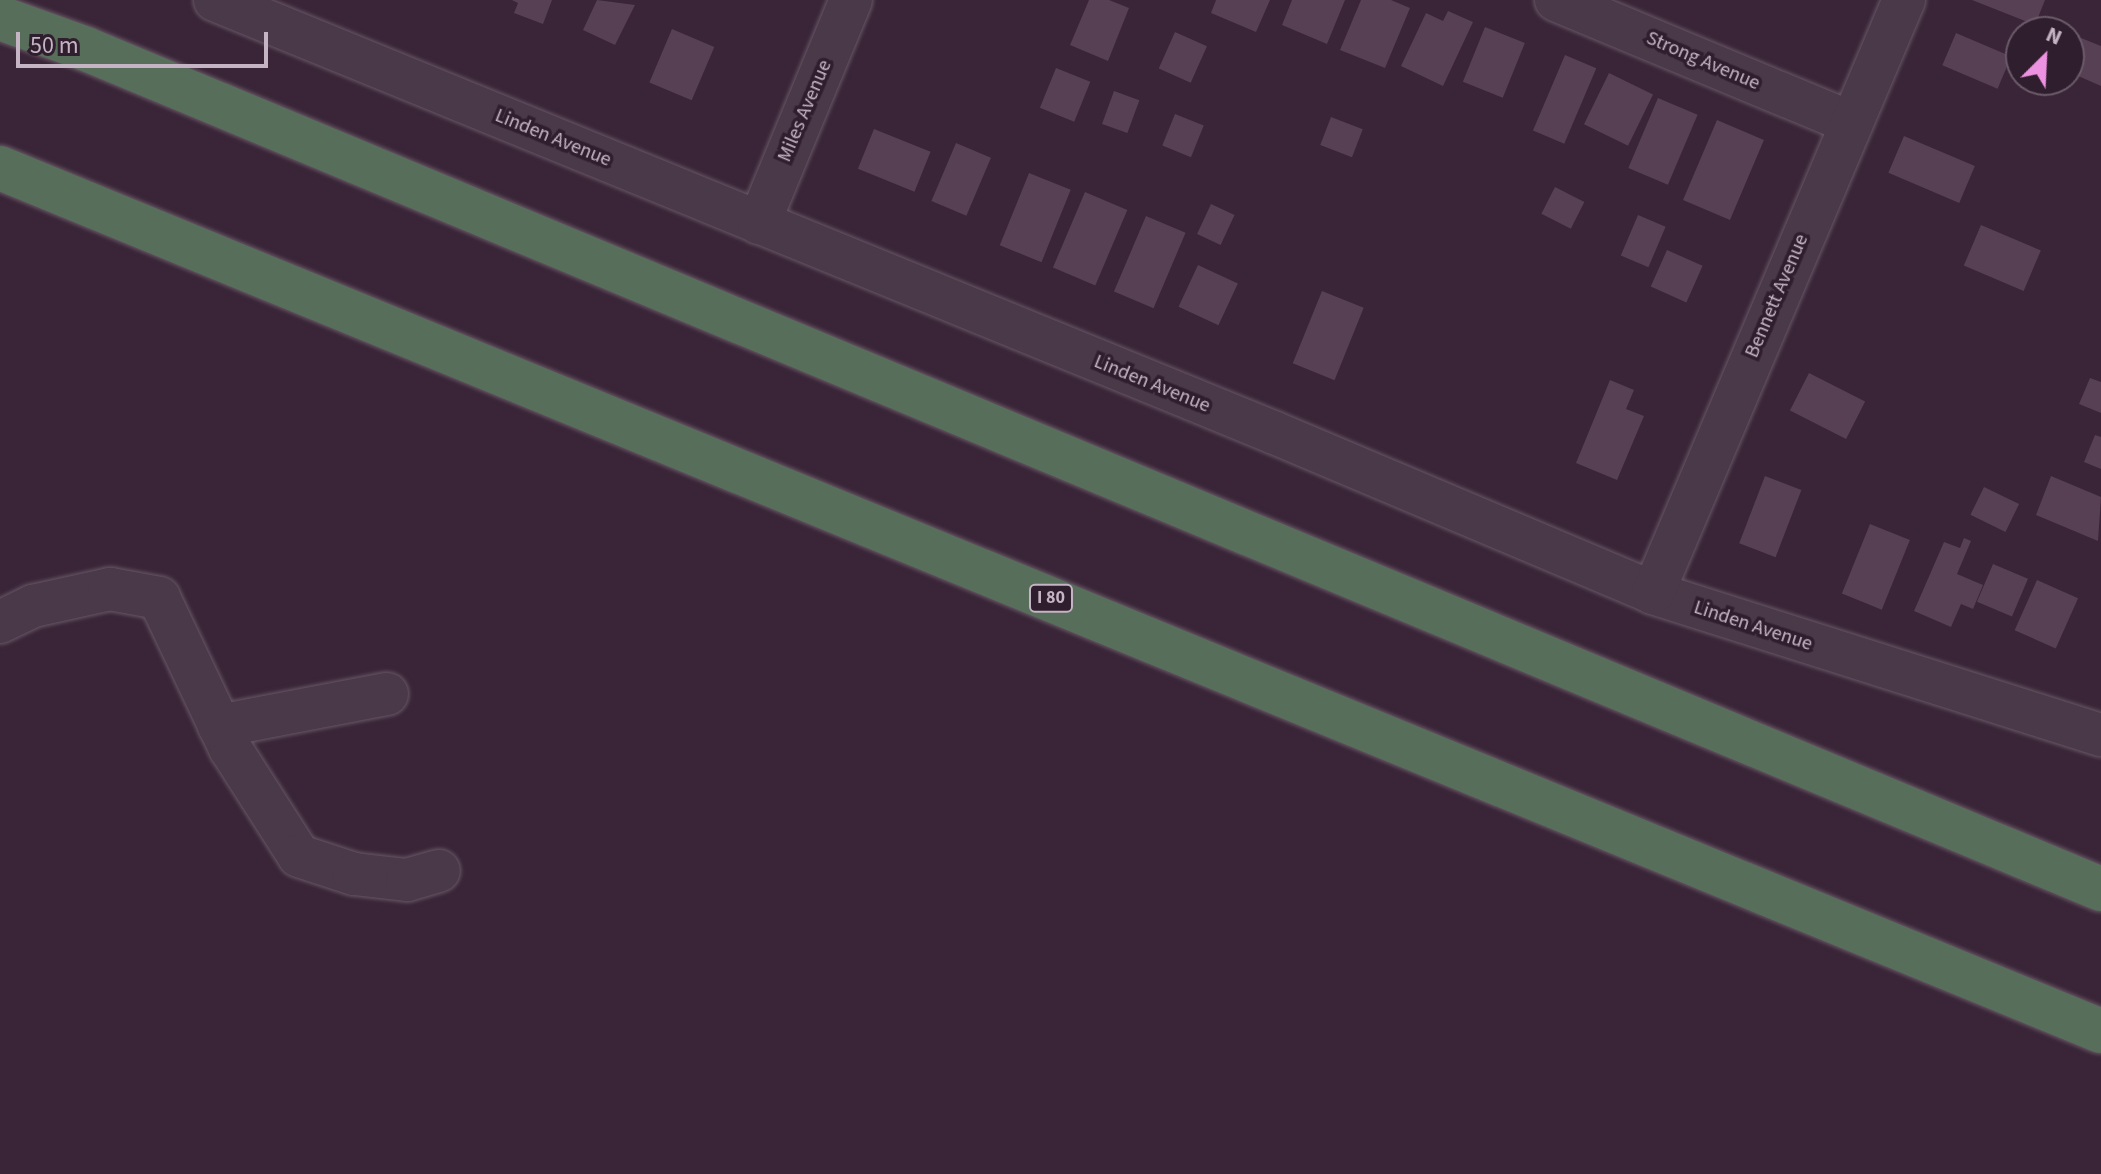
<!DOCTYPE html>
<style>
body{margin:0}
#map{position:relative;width:2101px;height:1174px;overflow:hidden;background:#392537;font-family:"Source Sans 3",sans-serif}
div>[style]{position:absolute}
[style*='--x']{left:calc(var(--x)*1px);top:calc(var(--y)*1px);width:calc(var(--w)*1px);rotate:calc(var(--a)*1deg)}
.building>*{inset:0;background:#573f54;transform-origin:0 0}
.roads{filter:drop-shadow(0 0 2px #685766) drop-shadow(0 0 2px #685766)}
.minor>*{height:42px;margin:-21px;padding:0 21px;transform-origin:21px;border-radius:21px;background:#4a3948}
.highway>*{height:44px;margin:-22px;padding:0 22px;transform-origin:22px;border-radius:22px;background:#576f5a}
span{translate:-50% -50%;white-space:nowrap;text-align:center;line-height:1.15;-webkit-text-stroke:7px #2f1e2d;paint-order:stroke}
.shield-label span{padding:2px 6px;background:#2f1e2d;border:2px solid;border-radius:6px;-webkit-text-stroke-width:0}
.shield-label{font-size:18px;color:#c5b4c3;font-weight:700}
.street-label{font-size:20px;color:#c5b4c3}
.north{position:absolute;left:2005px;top:16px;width:80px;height:80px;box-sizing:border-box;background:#2f1e2d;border:2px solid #6b5a69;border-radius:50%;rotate:24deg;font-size:22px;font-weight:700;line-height:32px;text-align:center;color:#c5b4c3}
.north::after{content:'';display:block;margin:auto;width:28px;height:36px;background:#ed92e0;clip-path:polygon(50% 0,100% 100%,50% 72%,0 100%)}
.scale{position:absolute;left:16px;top:32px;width:252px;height:36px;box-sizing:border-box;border:4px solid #c5b4c3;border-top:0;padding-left:10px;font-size:24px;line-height:28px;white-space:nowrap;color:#c5b4c3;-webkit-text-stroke:6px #2f1e2d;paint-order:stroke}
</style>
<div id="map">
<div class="building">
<div style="clip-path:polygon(512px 0,552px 0,543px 24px,514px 13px,518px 3px)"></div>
<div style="clip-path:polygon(597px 0,635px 5px,615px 45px,583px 30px)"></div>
<div style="clip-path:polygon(1089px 0,1109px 0,1129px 8px,1108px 61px,1070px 45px)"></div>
<div style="clip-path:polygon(1216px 0,1270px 0,1256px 32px,1211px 13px)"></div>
<div style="clip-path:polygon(1292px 0,1345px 0,1327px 44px,1282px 25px)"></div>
<div style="clip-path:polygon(1361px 0,1391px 0,1410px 8px,1385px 68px,1340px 50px)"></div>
<div style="clip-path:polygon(1972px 0,2045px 0,2035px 25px)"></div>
<div style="clip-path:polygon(1448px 11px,1473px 22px,1443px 86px,1401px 66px,1426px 13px,1443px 21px)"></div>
<div style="left:1485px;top:27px;width:43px;height:59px;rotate:22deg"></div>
<div style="left:672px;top:29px;width:46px;height:58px;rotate:23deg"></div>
<div style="left:1175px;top:32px;width:35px;height:40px;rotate:24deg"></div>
<div style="left:1956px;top:33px;width:60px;height:35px;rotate:23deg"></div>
<div style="clip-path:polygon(2081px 38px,2101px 46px,2101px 86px,2069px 72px)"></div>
<div style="left:1565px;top:55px;width:34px;height:82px;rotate:23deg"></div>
<div style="left:1056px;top:68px;width:37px;height:43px;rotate:22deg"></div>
<div style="left:1609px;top:73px;width:49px;height:57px;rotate:26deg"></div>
<div style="left:1114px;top:91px;width:27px;height:35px;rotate:20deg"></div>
<div style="left:1658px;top:98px;width:43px;height:76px;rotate:23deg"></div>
<div style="left:1175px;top:114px;width:31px;height:34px;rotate:22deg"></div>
<div style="left:1331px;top:117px;width:34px;height:30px;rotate:21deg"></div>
<div style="left:1717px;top:120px;width:51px;height:87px;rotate:23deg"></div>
<div style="left:874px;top:129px;width:61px;height:43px;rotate:22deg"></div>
<div style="left:1904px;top:136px;width:77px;height:40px;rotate:23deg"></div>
<div style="left:956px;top:143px;width:38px;height:63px;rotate:23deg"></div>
<div style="left:1029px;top:173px;width:45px;height:78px;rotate:22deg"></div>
<div style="left:1555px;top:187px;width:33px;height:30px;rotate:27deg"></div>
<div style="left:1085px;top:192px;width:46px;height:82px;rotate:23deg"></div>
<div style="left:1211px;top:204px;width:26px;height:33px;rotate:25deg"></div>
<div style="left:1638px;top:215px;width:30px;height:44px;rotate:23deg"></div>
<div style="left:1146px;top:216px;width:43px;height:82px;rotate:23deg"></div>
<div style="left:1981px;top:225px;width:65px;height:44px;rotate:23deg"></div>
<div style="left:1667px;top:250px;width:39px;height:40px;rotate:24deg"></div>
<div style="left:1198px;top:265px;width:44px;height:46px;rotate:25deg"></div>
<div style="left:1322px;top:291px;width:45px;height:78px;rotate:22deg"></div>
<div style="left:1809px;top:373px;width:63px;height:42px;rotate:27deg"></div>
<div style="clip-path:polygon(2090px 378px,2101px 382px,2101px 413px,2079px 404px)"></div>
<div style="clip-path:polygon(1610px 380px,1634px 390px,1626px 409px,1644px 416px,1617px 480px,1576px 463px)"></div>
<div style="clip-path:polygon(2095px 435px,2101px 437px,2101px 469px,2084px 462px)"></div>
<div style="left:1765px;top:476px;width:39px;height:72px;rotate:21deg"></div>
<div style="clip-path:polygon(2051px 476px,2101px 497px,2098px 541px,2036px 515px)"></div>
<div style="left:1984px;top:487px;width:39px;height:31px;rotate:26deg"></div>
<div style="left:1870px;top:524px;width:43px;height:75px;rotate:22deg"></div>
<div style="clip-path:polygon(1964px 538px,1971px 541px,1957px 574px,1983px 585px,1973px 609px,1961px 604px,1951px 627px,1914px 611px,1944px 542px,1960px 548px)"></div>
<div style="left:1993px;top:564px;width:38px;height:41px;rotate:23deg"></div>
<div style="left:2037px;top:580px;width:45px;height:55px;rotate:24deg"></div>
</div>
<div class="roads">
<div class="minor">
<div style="--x:215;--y:0;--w:1145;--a:22.22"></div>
<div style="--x:1275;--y:433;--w:410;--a:22.9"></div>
<div style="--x:1653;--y:593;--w:470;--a:17.6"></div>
<div style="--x:1556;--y:0;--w:320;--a:22.6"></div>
<div style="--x:759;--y:223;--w:241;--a:-67.6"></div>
<div style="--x:1653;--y:593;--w:644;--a:-67.06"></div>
<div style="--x:0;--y:622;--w:37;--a:-26"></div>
<div style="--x:33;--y:606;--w:79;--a:-12.4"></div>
<div style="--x:110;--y:589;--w:50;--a:10.4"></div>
<div style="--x:159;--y:598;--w:166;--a:64.7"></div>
<div style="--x:230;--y:748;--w:128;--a:57.4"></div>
<div style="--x:299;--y:856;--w:58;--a:18.1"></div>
<div style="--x:354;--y:874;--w:53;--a:6.5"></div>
<div style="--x:407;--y:880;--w:33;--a:-16"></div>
<div style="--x:219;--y:726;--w:171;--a:-10.8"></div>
</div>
<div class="highway">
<div style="--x:0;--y:18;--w:91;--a:19.8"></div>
<div style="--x:86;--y:49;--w:2183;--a:22.63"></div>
<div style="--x:0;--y:168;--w:2271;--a:22.33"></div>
</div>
</div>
<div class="shield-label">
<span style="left:1051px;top:598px">I 80</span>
</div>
<div class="street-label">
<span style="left:1703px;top:61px;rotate:23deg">Strong Avenue</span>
<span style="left:805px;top:111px;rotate:-67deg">Miles Avenue</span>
<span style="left:553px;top:138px;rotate:22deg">Linden Avenue</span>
<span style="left:1777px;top:296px;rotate:-67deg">Bennett Avenue</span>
<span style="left:1152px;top:384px;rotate:22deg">Linden Avenue</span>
<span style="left:1753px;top:626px;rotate:18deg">Linden Avenue</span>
</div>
<div class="north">N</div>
<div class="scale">50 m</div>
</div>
